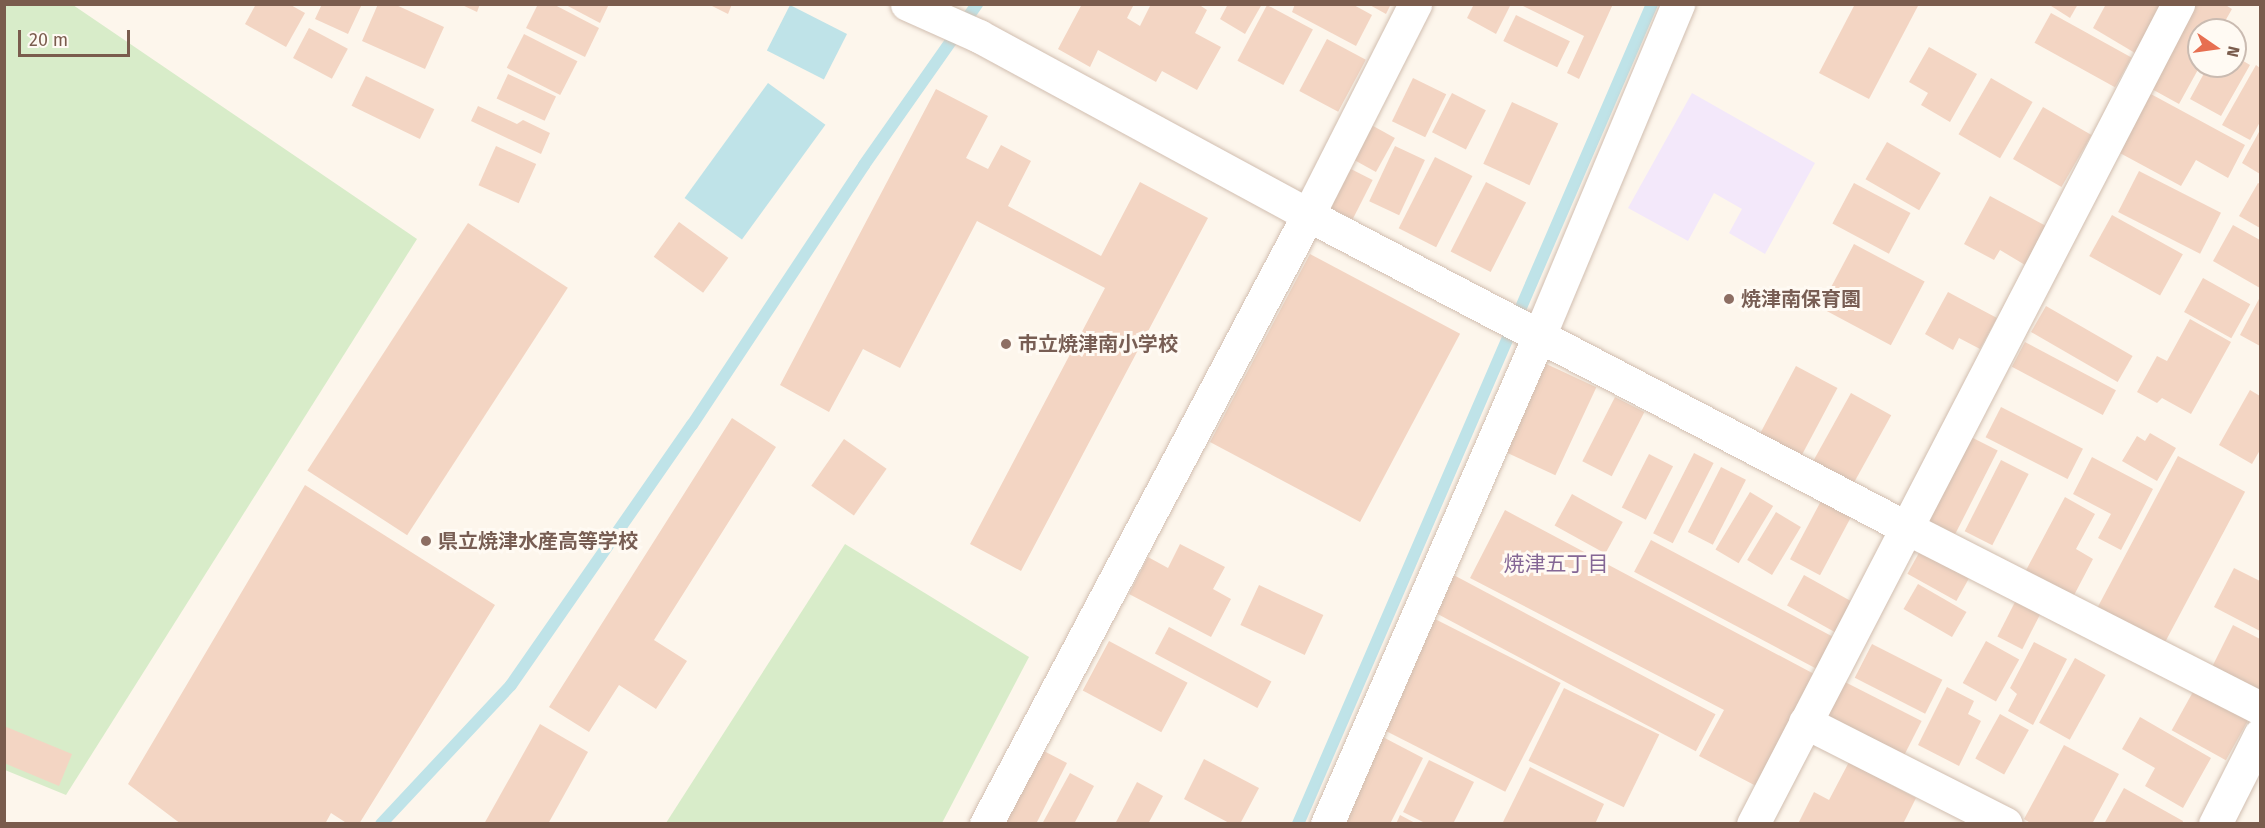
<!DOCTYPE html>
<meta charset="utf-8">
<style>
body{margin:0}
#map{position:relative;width:2265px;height:828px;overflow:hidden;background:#fdf6ec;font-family:"Fira Sans","Noto Sans JP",sans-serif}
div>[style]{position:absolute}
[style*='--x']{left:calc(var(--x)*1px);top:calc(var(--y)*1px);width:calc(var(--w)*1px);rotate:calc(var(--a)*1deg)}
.education>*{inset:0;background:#f3e8fa}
.green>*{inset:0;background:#d8ecc9}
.water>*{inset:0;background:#bfe3e8;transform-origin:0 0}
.stream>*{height:12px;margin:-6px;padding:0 6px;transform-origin:6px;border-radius:6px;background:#bfe3e8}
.building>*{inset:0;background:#f3d5c3;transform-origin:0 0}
.roads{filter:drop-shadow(0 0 2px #d1beb0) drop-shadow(0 0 2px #d1beb0)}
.minor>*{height:33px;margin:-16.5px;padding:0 16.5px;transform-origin:16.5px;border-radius:16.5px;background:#fff}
.dots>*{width:16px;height:16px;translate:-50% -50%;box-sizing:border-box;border:3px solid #fffaf3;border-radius:50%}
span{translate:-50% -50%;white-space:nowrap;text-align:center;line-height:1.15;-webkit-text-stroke:6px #fffaf3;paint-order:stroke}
.education-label{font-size:20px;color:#785e54;font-weight:700}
.left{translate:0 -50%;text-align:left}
.neighbourhood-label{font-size:21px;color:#846695}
.frame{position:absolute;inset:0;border:6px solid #7a5c4d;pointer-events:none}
.north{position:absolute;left:2187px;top:18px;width:60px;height:60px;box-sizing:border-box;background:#fffaf3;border:2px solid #cabbb1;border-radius:50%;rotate:103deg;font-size:16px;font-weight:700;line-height:24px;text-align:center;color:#7a5c4d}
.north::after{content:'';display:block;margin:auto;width:21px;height:27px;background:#e76f51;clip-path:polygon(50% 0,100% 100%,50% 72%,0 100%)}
.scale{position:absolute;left:18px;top:30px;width:112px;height:27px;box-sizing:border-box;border:3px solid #7a5c4d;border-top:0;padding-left:8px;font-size:18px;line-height:21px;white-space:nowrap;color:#7a5c4d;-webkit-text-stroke:4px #fffaf3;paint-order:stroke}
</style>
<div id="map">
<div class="education">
<div style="clip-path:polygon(1692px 93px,1815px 163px,1765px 254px,1729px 233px,1742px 209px,1714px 193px,1688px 241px,1628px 208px)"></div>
</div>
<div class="green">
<div style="clip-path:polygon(4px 5px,73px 5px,417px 239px,66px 795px,5px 770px)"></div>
<div style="clip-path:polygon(845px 544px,1029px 657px,942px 823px,666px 823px)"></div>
</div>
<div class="water">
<div style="left:790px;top:5px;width:64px;height:51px;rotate:27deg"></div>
<div style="left:768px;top:83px;width:71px;height:142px;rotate:36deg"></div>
</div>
<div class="stream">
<div style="--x:381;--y:824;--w:190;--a:-46.9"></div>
<div style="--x:511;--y:685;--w:317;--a:-55.2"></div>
<div style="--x:692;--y:425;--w:312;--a:-56.5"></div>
<div style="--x:864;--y:165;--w:197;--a:-54.9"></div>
<div style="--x:1298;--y:824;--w:893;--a:-66.65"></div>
</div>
<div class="building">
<div style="clip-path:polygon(256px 4px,289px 4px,305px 13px,286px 47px,245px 24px)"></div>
<div style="clip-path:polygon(322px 4px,362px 4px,348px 34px,315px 19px)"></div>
<div style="clip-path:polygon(378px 4px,394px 4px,444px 27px,425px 69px,362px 41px)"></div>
<div style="clip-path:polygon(460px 4px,480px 4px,477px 12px)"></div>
<div style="clip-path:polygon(538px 4px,553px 4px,599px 28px,585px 57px,526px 28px)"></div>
<div style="clip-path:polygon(564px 4px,609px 4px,600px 23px)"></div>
<div style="clip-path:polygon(708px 4px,732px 4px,728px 14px)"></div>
<div style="clip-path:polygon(1082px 4px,1134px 4px,1127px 18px,1140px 26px,1151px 4px,1198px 4px,1207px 10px,1195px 33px,1221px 47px,1197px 90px,1162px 71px,1156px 82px,1098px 50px,1090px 67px,1058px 49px)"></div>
<div style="clip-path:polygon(1228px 4px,1262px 4px,1245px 34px,1220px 19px)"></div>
<div style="clip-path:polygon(1295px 4px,1352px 4px,1372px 15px,1356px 46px,1292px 12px)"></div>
<div style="clip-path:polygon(1368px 4px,1391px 4px,1386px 14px)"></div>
<div style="clip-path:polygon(1474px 4px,1511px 4px,1496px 34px,1467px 18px)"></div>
<div style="clip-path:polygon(1519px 4px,1613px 4px,1579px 79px,1567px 73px,1584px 36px)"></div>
<div style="clip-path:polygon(1855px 4px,1919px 4px,1869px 99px,1819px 73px)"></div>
<div style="clip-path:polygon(2048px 4px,2078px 4px,2070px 18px)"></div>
<div style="clip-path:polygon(2106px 4px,2162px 4px,2135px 53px,2093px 28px)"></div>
<div style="clip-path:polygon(2196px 4px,2224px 4px,2232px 9px,2220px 30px,2199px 30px,2200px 66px,2179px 104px,2150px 88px)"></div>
<div style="left:1267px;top:5px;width:52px;height:63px;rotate:28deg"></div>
<div style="left:2051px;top:13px;width:92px;height:34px;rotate:29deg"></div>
<div style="left:1516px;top:15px;width:60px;height:29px;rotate:26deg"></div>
<div style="left:309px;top:28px;width:44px;height:34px;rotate:28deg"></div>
<div style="left:524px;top:34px;width:60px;height:38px;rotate:27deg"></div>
<div style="left:1327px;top:39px;width:44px;height:59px;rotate:28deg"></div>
<div style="clip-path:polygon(1929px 47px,1977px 74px,1950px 122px,1921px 105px,1928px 93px,1909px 82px)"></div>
<div style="clip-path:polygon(2235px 56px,2250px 65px,2221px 116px,2190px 99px,2208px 66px,2235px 66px)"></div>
<div style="clip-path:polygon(2256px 65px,2260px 68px,2260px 122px,2250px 140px,2222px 125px)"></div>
<div style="left:508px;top:74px;width:53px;height:27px;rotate:25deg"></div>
<div style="left:366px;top:76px;width:76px;height:33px;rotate:26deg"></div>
<div style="left:1413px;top:78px;width:37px;height:48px;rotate:26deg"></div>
<div style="left:1991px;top:78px;width:48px;height:65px;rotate:30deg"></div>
<div style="clip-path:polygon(936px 89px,988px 116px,966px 158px,988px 169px,1001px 145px,1031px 161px,1008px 206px,1101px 256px,1140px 182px,1208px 218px,1021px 571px,970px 544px,1105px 288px,977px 221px,900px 368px,863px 349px,829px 412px,780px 385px)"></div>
<div style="left:1452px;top:93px;width:38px;height:44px;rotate:27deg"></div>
<div style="clip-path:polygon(2149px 93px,2245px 145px,2228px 178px,2196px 160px,2181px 186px,2118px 152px)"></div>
<div style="left:1512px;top:102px;width:51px;height:68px;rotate:25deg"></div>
<div style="clip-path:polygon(478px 106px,517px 124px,523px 120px,550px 133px,541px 154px,471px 121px)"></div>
<div style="left:2043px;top:107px;width:56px;height:60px;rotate:30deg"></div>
<div style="left:1366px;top:122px;width:33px;height:39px;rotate:29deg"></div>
<div style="clip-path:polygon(2260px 130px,2260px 174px,2242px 163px)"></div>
<div style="left:1887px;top:142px;width:62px;height:43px;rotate:30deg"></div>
<div style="left:496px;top:146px;width:44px;height:43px;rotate:24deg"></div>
<div style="left:1395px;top:146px;width:33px;height:61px;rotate:25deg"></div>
<div style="left:1435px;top:157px;width:42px;height:80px;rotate:27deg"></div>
<div style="left:1345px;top:166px;width:31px;height:44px;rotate:27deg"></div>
<div style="left:2139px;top:171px;width:92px;height:46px;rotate:27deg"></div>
<div style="left:1486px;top:182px;width:45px;height:78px;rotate:27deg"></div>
<div style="left:1854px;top:183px;width:64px;height:46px;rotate:28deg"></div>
<div style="clip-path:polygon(2258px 183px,2260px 184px,2260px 228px,2239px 216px)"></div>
<div style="clip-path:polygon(1990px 196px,2046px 226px,2025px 265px,2000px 250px,1994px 260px,1964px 244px)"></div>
<div style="left:2112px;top:215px;width:81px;height:47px;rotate:29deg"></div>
<div style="left:679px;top:222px;width:61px;height:43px;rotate:36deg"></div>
<div style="left:468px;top:223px;width:119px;height:295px;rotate:33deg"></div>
<div style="clip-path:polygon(2233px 225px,2260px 240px,2260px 288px,2213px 261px)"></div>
<div style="left:1854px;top:244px;width:80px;height:72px;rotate:28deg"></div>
<div style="left:1310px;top:254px;width:170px;height:213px;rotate:28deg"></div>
<div style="left:2203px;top:278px;width:54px;height:39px;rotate:29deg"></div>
<div style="clip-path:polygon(1948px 292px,1997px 318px,1980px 349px,1959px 338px,1953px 350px,1925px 334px)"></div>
<div style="clip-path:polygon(2260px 297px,2260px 346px,2240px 335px)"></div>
<div style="left:2046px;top:306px;width:100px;height:30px;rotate:30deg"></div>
<div style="clip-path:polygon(2190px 319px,2231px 342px,2191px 414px,2162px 398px,2157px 403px,2137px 392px,2157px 356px,2167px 361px)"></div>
<div style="left:2025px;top:342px;width:103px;height:28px;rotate:28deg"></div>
<div style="left:1542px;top:362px;width:60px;height:97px;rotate:25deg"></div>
<div style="left:1796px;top:366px;width:47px;height:79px;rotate:28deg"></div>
<div style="clip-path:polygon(2250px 390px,2260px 396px,2260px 450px,2252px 464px,2219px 445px)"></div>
<div style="left:1851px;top:393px;width:46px;height:79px;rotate:29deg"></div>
<div style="left:1615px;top:397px;width:33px;height:72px;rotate:27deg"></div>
<div style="left:2001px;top:407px;width:92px;height:34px;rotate:27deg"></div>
<div style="clip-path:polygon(732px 418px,776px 447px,654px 640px,687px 661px,656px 709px,619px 685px,589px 732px,549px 707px)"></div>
<div style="clip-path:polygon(2150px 433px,2176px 448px,2157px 481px,2122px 461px,2137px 436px,2145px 441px)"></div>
<div style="left:1971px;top:437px;width:30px;height:94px;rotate:27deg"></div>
<div style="left:844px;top:439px;width:52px;height:57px;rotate:35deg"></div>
<div style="left:1694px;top:453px;width:22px;height:90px;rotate:27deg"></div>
<div style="left:1649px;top:454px;width:27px;height:60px;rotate:27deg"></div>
<div style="left:2178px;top:456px;width:76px;height:174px;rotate:28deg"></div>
<div style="clip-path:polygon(2092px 457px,2153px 489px,2121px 550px,2098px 538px,2111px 514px,2073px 494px)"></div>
<div style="left:2001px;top:460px;width:31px;height:80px;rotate:27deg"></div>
<div style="left:1721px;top:467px;width:28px;height:73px;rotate:27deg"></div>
<div style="clip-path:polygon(305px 485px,495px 605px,359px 824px,348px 824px,331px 813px,325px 824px,181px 824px,128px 784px)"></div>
<div style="left:1750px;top:492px;width:27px;height:67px;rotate:31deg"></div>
<div style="left:1572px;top:494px;width:58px;height:36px;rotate:29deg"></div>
<div style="clip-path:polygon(2065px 497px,2095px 514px,2076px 549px,2093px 559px,2072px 599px,2024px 574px)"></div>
<div style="left:1821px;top:501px;width:34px;height:66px;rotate:28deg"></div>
<div style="clip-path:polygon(1505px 510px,1816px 675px,1758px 787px,1699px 756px,1724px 710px,1470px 578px)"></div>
<div style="left:1776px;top:512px;width:29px;height:56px;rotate:31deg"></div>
<div style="left:1651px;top:540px;width:207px;height:36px;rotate:28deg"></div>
<div style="clip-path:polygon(1180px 544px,1225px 567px,1213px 589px,1231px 599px,1211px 637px,1129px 594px,1148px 557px,1168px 568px)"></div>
<div style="left:1920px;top:551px;width:56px;height:26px;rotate:29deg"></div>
<div style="clip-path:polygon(2234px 568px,2260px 581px,2260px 631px,2214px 607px)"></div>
<div style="left:1448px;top:572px;width:303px;height:42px;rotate:28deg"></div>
<div style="left:1804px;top:575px;width:56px;height:35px;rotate:29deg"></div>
<div style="left:1918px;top:584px;width:56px;height:29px;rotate:30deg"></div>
<div style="left:1259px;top:585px;width:71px;height:44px;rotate:25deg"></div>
<div style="left:2016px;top:600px;width:28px;height:41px;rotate:27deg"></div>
<div style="left:1435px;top:619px;width:141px;height:122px;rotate:27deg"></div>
<div style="clip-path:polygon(2233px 625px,2260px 639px,2260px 694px,2211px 669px)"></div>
<div style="left:1169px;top:627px;width:116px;height:30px;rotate:28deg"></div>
<div style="left:1109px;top:641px;width:89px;height:56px;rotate:28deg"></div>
<div style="left:1986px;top:641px;width:38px;height:48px;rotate:29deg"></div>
<div style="clip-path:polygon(2034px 642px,2067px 659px,2033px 725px,2008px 711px,2017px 694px,2010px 688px)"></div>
<div style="left:1872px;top:644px;width:79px;height:38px;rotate:27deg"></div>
<div style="left:2075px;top:658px;width:35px;height:74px;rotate:29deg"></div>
<div style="left:1845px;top:682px;width:86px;height:43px;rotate:27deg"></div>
<div style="clip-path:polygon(1947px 687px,1974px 701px,1968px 714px,1981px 721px,1959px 766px,1918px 745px)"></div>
<div style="left:1564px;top:688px;width:106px;height:81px;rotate:26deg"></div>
<div style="left:2194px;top:690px;width:62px;height:46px;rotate:29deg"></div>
<div style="left:2000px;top:714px;width:33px;height:51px;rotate:29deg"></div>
<div style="clip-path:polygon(2140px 717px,2211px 758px,2183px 808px,2145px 786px,2155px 768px,2122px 749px)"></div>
<div style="clip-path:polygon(540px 724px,588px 752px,548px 824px,484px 824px)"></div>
<div style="clip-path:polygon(4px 726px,72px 754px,59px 786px,4px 763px)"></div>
<div style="clip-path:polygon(1379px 735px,1423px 758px,1390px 824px,1336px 824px)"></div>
<div style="clip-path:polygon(2064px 745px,2119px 774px,2092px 824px,2032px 824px,2024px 819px)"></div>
<div style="clip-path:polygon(1040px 749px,1067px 763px,1036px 824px,1008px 824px,1002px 821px)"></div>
<div style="clip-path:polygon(1204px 759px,1259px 788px,1240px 824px,1231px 824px,1184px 799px)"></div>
<div style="clip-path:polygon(1429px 760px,1474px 782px,1453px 824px,1427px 824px,1403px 812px)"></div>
<div style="clip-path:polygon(1849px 762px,1916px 798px,1903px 824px,1798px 824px,1814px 792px,1829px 800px)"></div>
<div style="clip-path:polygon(1530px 767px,1604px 804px,1595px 824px,1502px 824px)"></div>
<div style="clip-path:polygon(1070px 773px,1094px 786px,1074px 824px,1042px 824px)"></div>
<div style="clip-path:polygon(1137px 782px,1163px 796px,1148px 824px,1115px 824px)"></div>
<div style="clip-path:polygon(2124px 788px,2183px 821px,2182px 824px,2104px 824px)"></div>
<div style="clip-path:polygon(1400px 815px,1417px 824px,1396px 824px)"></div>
</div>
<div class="roads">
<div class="minor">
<div style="--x:907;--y:4;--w:79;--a:24"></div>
<div style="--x:979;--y:36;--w:375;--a:28.5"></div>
<div style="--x:1308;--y:215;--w:674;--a:27.59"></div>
<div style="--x:1905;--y:527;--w:398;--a:27"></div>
<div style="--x:1805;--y:722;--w:225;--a:26.9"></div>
<div style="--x:986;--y:824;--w:689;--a:-62.13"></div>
<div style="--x:1308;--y:215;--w:237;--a:-63.1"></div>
<div style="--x:1327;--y:824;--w:534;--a:-66.51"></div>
<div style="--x:1540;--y:334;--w:358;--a:-67.3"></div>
<div style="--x:1753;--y:824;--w:924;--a:-62.6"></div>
<div style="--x:2215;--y:824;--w:100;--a:-63.2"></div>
</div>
</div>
<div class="dots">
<div style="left:1729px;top:299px;background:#8d6e63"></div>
<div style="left:1006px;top:344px;background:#8d6e63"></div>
<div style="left:426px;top:541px;background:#8d6e63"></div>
</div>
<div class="education-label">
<span class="left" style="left:1741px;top:299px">焼津南保育園</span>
<span class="left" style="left:1018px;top:344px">市立焼津南小学校</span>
<span class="left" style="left:438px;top:541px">県立焼津水産高等学校</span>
</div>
<div class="neighbourhood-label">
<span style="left:1556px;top:564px">焼津五丁目</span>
</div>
<div class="frame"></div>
<div class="north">N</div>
<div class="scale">20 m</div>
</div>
